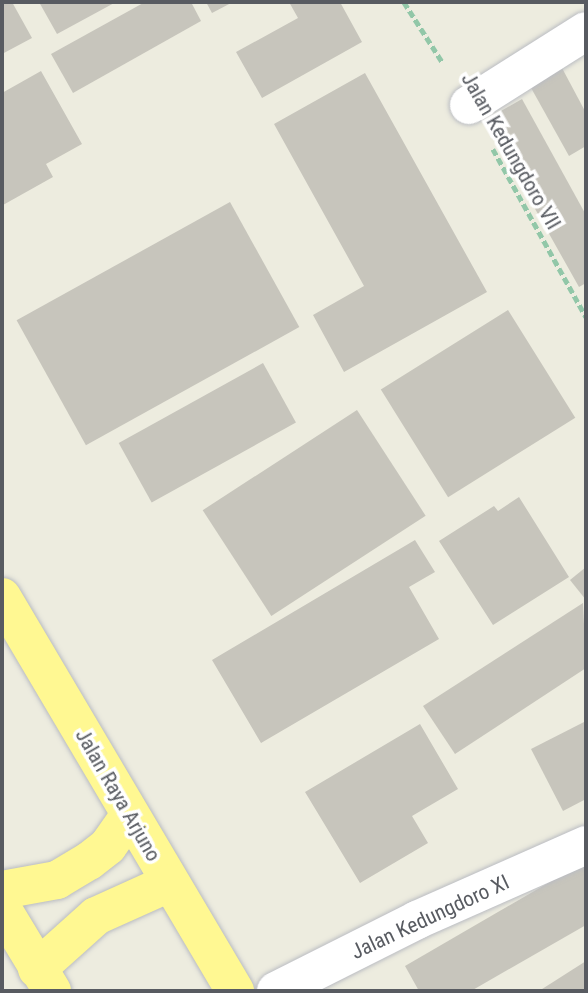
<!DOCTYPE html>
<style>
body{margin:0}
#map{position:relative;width:588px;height:993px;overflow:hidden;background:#edecdf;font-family:"Roboto Condensed",sans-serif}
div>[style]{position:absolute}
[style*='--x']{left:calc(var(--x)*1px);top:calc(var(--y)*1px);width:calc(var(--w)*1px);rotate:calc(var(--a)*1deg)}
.building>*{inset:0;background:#c7c5bc;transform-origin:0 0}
.path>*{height:4.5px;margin-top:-2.25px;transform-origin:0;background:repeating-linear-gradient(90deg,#92c7a8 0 7px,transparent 0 10.5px)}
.roads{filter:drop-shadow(0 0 2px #babcc2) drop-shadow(0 0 2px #babcc2)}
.minor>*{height:38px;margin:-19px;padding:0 19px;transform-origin:19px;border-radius:19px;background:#fff}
.trunk>*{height:38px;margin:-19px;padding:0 19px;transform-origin:19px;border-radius:19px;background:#fff892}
span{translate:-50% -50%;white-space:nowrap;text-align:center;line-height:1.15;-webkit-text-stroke:7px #fff;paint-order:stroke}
.street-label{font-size:21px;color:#585b61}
.frame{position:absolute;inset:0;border:4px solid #585b61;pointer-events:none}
</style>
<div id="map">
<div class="building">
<div style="clip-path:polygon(2px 2px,12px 2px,32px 38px,2px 54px)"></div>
<div style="clip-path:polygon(39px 2px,116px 2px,57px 34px)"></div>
<div style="clip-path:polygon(145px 2px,191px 2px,201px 21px,73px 93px,51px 54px)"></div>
<div style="clip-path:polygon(206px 2px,233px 2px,212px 13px)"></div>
<div style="clip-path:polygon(289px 2px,340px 2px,362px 42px,262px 98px,236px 52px,298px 18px)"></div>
<div style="clip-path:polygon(562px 68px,586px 113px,586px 146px,569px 156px,530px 86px)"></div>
<div style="clip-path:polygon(41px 71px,82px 144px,46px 164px,53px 177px,3px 205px,2px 93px)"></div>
<div style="clip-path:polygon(365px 73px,487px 292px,344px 372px,313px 315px,364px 286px,274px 124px)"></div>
<div style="clip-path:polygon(522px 99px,586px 215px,586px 283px,579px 287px,485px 120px)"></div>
<div style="left:230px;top:202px;width:143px;height:244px;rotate:61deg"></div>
<div style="left:508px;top:310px;width:127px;height:150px;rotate:58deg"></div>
<div style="left:263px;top:363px;width:68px;height:165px;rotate:61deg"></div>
<div style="left:357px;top:410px;width:126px;height:184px;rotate:57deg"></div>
<div style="clip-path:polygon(519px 497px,569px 577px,493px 625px,439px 541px,494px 506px,498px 511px)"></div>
<div style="clip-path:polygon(415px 540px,435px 572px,409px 587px,439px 639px,261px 743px,212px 660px)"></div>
<div style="clip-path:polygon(586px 567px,586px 600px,570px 580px)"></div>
<div style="clip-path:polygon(583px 603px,586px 668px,455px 754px,423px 706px)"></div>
<div style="clip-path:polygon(586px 721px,586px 799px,563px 811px,531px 749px)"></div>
<div style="clip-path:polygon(420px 724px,458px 789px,412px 816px,428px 843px,360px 883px,305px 792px)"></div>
<div style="clip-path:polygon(586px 861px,586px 925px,471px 991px,419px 991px,405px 966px)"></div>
<div style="clip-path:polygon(586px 961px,586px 991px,539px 991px)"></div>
</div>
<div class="path">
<div style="--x:404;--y:2;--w:72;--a:57.4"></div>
<div style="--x:493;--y:149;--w:192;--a:61"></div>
</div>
<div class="roads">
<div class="minor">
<div style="--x:469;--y:105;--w:138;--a:-32.3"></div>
<div style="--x:276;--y:991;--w:158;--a:-26.7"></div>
<div style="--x:417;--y:920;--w:185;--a:-23.9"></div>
</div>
<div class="trunk">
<div style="--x:2;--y:597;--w:458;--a:59.4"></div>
<div style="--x:2;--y:890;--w:56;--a:-10.3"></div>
<div style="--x:57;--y:880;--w:37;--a:-31"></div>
<div style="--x:89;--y:861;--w:24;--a:-38"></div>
<div style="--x:108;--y:846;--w:38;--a:-55"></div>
<div style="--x:2;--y:908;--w:97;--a:58.9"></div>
<div style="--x:37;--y:969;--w:79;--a:-41.9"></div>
<div style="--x:96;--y:916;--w:80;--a:-24.3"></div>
</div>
</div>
<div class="street-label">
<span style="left:511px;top:151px;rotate:60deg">Jalan Kedungdoro VII</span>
<span style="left:118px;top:795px;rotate:60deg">Jalan Raya Arjuno</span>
<span style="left:430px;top:917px;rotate:-25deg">Jalan Kedungdoro XI</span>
</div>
<div class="frame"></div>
</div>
